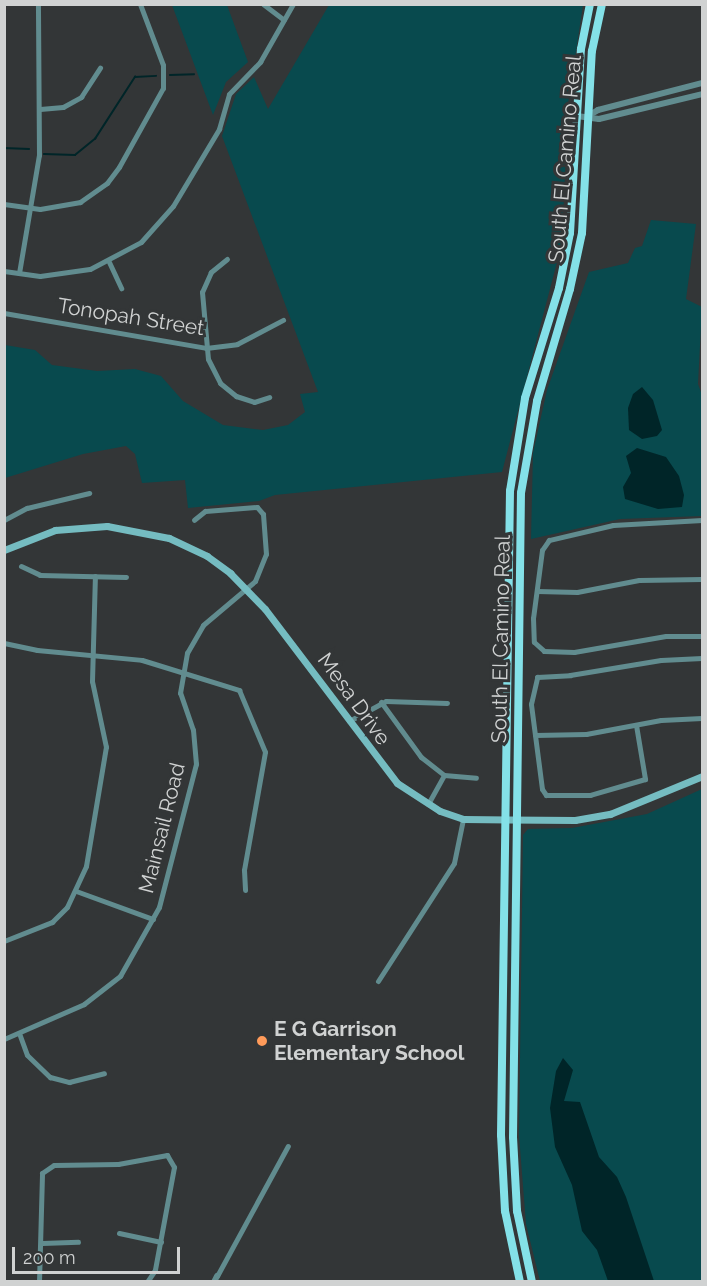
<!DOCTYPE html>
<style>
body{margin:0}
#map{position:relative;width:707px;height:1286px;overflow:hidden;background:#333637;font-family:Raleway,sans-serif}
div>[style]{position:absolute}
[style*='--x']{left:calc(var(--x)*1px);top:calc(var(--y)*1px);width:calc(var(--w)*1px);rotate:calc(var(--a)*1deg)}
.green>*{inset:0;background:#084a4e}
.water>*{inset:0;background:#002528}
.stream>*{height:1.5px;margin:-0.75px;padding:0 0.75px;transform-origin:0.75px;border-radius:0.75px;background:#002528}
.minor>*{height:5px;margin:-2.5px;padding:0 2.5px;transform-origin:2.5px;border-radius:2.5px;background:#618c8f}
.tertiary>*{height:6px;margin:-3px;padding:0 3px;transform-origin:3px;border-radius:3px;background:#618c8f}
.secondary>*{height:7px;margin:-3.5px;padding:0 3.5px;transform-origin:3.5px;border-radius:3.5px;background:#75bcc1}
.primary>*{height:8px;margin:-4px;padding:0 4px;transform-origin:4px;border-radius:4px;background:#84e1e8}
.dots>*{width:16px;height:16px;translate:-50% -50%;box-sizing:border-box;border:3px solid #333637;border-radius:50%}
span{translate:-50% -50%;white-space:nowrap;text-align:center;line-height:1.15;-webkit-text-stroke:6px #333637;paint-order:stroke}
.street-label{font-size:21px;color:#d0d2d2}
.poi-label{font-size:21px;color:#d0d2d2;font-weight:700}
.left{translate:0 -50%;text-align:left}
.frame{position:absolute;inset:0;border:6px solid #d0d2d2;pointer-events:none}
.scale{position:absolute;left:12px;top:1247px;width:168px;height:27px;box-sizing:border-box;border:3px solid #d0d2d2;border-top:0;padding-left:8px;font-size:18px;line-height:21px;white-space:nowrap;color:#d0d2d2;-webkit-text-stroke:4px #333637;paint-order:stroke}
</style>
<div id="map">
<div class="green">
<div style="clip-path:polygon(172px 5px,227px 5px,248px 62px,226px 82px,213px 115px)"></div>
<div style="clip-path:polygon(329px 5px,583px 5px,568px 104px,562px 243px,502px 472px,275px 495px,259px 501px,188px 508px,185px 480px,142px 483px,135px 454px,126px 446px,83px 454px,5px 478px,5px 345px,35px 350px,52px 365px,97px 371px,135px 369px,161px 376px,183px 401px,223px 425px,263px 430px,288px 425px,305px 412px,300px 394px,318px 392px,222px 136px,236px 94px,254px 77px,268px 109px)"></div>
<div style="clip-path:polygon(651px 220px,696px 224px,686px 299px,702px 307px,698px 384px,702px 395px,702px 516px,620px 519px,531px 539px,533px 453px,547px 390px,589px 272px,628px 263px,635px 248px,642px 246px)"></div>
<div style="clip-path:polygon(702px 789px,702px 1281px,540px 1281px,526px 1224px,519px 1135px,523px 835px,528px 829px,572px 828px,647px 814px)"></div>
</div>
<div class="water">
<div style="clip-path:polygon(642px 387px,653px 400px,662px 430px,657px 436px,642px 439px,629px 430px,628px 408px,633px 394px)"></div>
<div style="clip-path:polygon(637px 448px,666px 457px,679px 476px,684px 495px,682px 507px,658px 509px,625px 499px,623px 487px,631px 473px,626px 456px)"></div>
<div style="clip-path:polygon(563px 1058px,573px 1070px,564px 1101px,580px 1102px,599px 1157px,617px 1177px,626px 1197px,654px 1281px,608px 1281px,597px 1250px,582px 1231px,572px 1185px,555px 1147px,550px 1108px,556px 1071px)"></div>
</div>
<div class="stream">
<div style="--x:170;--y:75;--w:24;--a:-2"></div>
<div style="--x:4;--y:148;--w:25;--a:2"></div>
<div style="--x:44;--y:154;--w:31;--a:2"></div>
<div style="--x:75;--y:155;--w:26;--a:-39"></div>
<div style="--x:95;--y:139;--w:74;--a:-57.2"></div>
<div style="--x:135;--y:77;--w:21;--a:-3"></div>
</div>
<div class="minor">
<div style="--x:263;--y:4;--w:26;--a:37"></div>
<div style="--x:40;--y:109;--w:23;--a:-5"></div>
<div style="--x:63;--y:107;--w:21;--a:-29"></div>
<div style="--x:81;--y:97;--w:35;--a:-57"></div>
<div style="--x:4;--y:204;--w:36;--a:8"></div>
<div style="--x:40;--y:209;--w:41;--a:-9.9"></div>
<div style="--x:80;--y:202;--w:33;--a:-35"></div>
<div style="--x:107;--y:183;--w:20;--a:-53"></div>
<div style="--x:119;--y:167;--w:90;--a:-60.9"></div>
<div style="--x:163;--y:88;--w:23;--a:-90"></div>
<div style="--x:163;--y:65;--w:65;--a:-110.7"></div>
<div style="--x:227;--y:259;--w:21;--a:141"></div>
<div style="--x:211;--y:272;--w:22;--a:114"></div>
<div style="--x:202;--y:292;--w:67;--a:84.9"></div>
<div style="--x:208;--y:359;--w:27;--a:63"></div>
<div style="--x:220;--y:383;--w:21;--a:39"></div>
<div style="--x:236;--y:396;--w:19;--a:18"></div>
<div style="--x:254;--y:402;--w:16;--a:-18"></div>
<div style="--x:109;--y:262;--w:29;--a:65"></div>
<div style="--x:4;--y:271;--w:36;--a:8"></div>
<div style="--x:40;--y:276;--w:50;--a:-8"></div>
<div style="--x:90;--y:269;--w:58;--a:-27.9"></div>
<div style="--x:141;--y:242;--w:48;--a:-48.4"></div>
<div style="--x:173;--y:206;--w:90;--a:-59.1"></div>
<div style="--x:219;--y:129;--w:36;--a:-74"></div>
<div style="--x:229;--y:94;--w:45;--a:-45.9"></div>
<div style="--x:260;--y:62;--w:67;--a:-60.4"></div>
<div style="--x:19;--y:273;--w:120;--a:-80.4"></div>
<div style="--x:39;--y:155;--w:151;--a:-90.4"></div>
<div style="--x:4;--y:313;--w:205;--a:9.8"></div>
<div style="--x:206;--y:348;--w:31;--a:-7"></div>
<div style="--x:237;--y:344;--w:52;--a:-27.6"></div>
<div style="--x:4;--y:520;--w:26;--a:-28"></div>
<div style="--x:27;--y:508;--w:64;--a:-13.6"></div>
<div style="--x:702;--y:520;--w:89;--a:176.8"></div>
<div style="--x:613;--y:525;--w:66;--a:166.8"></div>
<div style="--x:549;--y:540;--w:12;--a:125"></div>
<div style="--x:542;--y:550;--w:69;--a:97.5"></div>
<div style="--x:533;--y:618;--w:24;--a:88"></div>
<div style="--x:534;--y:642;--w:13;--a:42"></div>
<div style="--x:544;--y:651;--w:30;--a:2"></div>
<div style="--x:574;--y:652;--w:93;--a:-9.9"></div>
<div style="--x:666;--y:636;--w:36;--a:0"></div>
<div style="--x:21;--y:566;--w:21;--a:25"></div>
<div style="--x:40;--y:575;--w:86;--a:1.3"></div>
<div style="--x:537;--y:591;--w:40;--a:1.4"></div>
<div style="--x:577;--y:592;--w:63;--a:-11"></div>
<div style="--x:639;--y:580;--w:63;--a:-0.9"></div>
<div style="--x:4;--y:643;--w:34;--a:12"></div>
<div style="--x:37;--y:650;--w:105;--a:5.4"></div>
<div style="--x:142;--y:660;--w:102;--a:17.2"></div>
<div style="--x:239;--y:690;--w:67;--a:67.2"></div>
<div style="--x:265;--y:752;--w:120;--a:100.1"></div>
<div style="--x:244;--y:870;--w:20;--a:87"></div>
<div style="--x:381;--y:702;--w:68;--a:54"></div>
<div style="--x:421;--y:757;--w:29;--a:38"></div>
<div style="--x:444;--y:775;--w:32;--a:5"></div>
<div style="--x:349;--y:721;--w:42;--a:-28.4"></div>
<div style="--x:386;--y:701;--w:61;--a:1.9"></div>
<div style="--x:636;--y:725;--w:55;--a:80.5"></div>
<div style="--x:645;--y:779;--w:57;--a:163.8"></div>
<div style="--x:590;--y:795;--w:44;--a:180"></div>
<div style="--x:546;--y:795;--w:7;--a:-124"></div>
<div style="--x:542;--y:789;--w:86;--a:-97.4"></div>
<div style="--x:531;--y:704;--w:28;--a:-77"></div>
<div style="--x:537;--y:677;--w:33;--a:-3"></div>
<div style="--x:570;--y:675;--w:92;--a:-9.4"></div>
<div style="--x:661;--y:660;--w:41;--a:-2.8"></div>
<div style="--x:535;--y:735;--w:51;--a:-1.1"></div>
<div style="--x:586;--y:734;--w:76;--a:-10.6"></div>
<div style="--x:661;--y:720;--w:41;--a:-2.8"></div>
<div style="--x:428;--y:804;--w:33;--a:-61"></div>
<div style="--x:76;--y:891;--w:82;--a:20"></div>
<div style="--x:4;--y:941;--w:52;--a:-21.6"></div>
<div style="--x:52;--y:922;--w:21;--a:-45"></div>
<div style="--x:67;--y:907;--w:45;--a:-65.1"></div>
<div style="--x:86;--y:866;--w:121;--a:-80.5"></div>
<div style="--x:106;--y:747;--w:67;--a:-102"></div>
<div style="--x:92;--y:681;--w:105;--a:-88.4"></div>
<div style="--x:378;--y:981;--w:140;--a:-57.2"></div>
<div style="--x:454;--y:863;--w:45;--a:-78.4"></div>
<div style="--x:19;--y:1033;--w:23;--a:70"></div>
<div style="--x:27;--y:1055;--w:32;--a:44"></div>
<div style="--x:50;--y:1077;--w:20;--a:15"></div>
<div style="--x:69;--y:1082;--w:36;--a:-14"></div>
<div style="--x:4;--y:1039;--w:87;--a:-23.6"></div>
<div style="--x:84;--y:1004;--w:46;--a:-37.9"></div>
<div style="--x:120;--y:976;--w:79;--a:-60.5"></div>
<div style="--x:159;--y:907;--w:148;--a:-75.5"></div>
<div style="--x:196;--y:764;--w:34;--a:-95"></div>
<div style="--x:193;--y:730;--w:39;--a:-109"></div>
<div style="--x:180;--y:693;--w:41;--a:-80.1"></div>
<div style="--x:187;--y:653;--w:32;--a:-60"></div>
<div style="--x:203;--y:625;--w:68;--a:-40.2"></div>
<div style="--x:255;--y:581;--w:29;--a:-68"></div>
<div style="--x:266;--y:554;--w:40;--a:-94.3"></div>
<div style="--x:263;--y:514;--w:9;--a:-131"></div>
<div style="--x:257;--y:507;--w:52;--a:175.6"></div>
<div style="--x:205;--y:511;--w:14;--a:141"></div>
<div style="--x:119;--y:1233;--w:43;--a:12.1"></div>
<div style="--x:42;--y:1243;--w:36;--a:-2"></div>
<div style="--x:217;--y:1276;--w:148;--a:-61.4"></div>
<div style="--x:39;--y:1282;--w:109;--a:-88.4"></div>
<div style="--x:42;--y:1173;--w:14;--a:-34"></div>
<div style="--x:54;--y:1165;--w:64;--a:-0.9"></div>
<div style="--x:118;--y:1164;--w:50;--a:-10.4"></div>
<div style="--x:167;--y:1155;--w:14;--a:60"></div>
<div style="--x:174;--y:1167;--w:105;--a:100.5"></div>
<div style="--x:155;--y:1270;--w:14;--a:124"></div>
</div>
<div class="tertiary">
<div style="--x:577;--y:116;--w:22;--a:8"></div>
<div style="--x:599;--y:119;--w:106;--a:-13.6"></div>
<div style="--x:588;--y:116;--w:12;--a:-31"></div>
<div style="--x:598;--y:110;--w:107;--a:-14.6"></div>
<div style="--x:214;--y:1282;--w:7;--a:-63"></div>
</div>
<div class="secondary">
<div style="--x:4;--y:550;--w:55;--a:-21.4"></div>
<div style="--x:55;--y:530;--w:52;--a:-4.4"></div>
<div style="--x:107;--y:526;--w:63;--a:11"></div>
<div style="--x:169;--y:538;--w:42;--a:25.3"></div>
<div style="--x:207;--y:556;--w:29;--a:36"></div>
<div style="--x:230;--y:573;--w:50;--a:45.8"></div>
<div style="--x:265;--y:609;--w:218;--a:52.8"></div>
<div style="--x:397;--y:783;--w:51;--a:33.1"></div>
<div style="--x:440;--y:811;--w:24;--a:19"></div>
<div style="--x:463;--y:819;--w:112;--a:0.5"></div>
<div style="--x:575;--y:820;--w:36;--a:-10"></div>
<div style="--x:610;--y:814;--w:100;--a:-22.4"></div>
</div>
<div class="primary">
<div style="--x:520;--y:1282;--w:73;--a:-101.9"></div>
<div style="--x:505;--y:1211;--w:76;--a:-93"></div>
<div style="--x:501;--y:1135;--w:644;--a:-89.2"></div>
<div style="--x:510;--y:491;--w:94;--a:-80.8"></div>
<div style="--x:525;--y:398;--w:115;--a:-72.8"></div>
<div style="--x:559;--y:288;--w:56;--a:-78.7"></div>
<div style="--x:570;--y:233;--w:184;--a:-86.6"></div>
<div style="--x:581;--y:49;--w:46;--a:-78.7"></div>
<div style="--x:532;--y:1282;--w:73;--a:-101.9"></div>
<div style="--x:517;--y:1211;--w:74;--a:-93.1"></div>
<div style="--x:513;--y:1137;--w:644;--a:-89.29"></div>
<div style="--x:521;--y:493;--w:93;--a:-80.1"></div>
<div style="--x:537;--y:401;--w:117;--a:-73.6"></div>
<div style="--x:570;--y:289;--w:57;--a:-77.9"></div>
<div style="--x:582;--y:233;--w:182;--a:-86.9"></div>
<div style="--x:592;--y:51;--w:48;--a:-78"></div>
</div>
<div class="dots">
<div style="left:262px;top:1041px;background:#ff9b5a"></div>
</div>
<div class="street-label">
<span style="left:565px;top:159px;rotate:-85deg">South El Camino Real</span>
<span style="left:131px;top:317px;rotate:9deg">Tonopah Street</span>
<span style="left:501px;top:639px;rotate:-89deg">South El Camino Real</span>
<span style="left:354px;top:699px;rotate:54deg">Mesa Drive</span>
<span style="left:162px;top:828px;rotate:-76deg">Mainsail Road</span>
</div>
<div class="poi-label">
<span class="left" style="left:274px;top:1041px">E G Garrison<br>Elementary School</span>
</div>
<div class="frame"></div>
<div class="scale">200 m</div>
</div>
